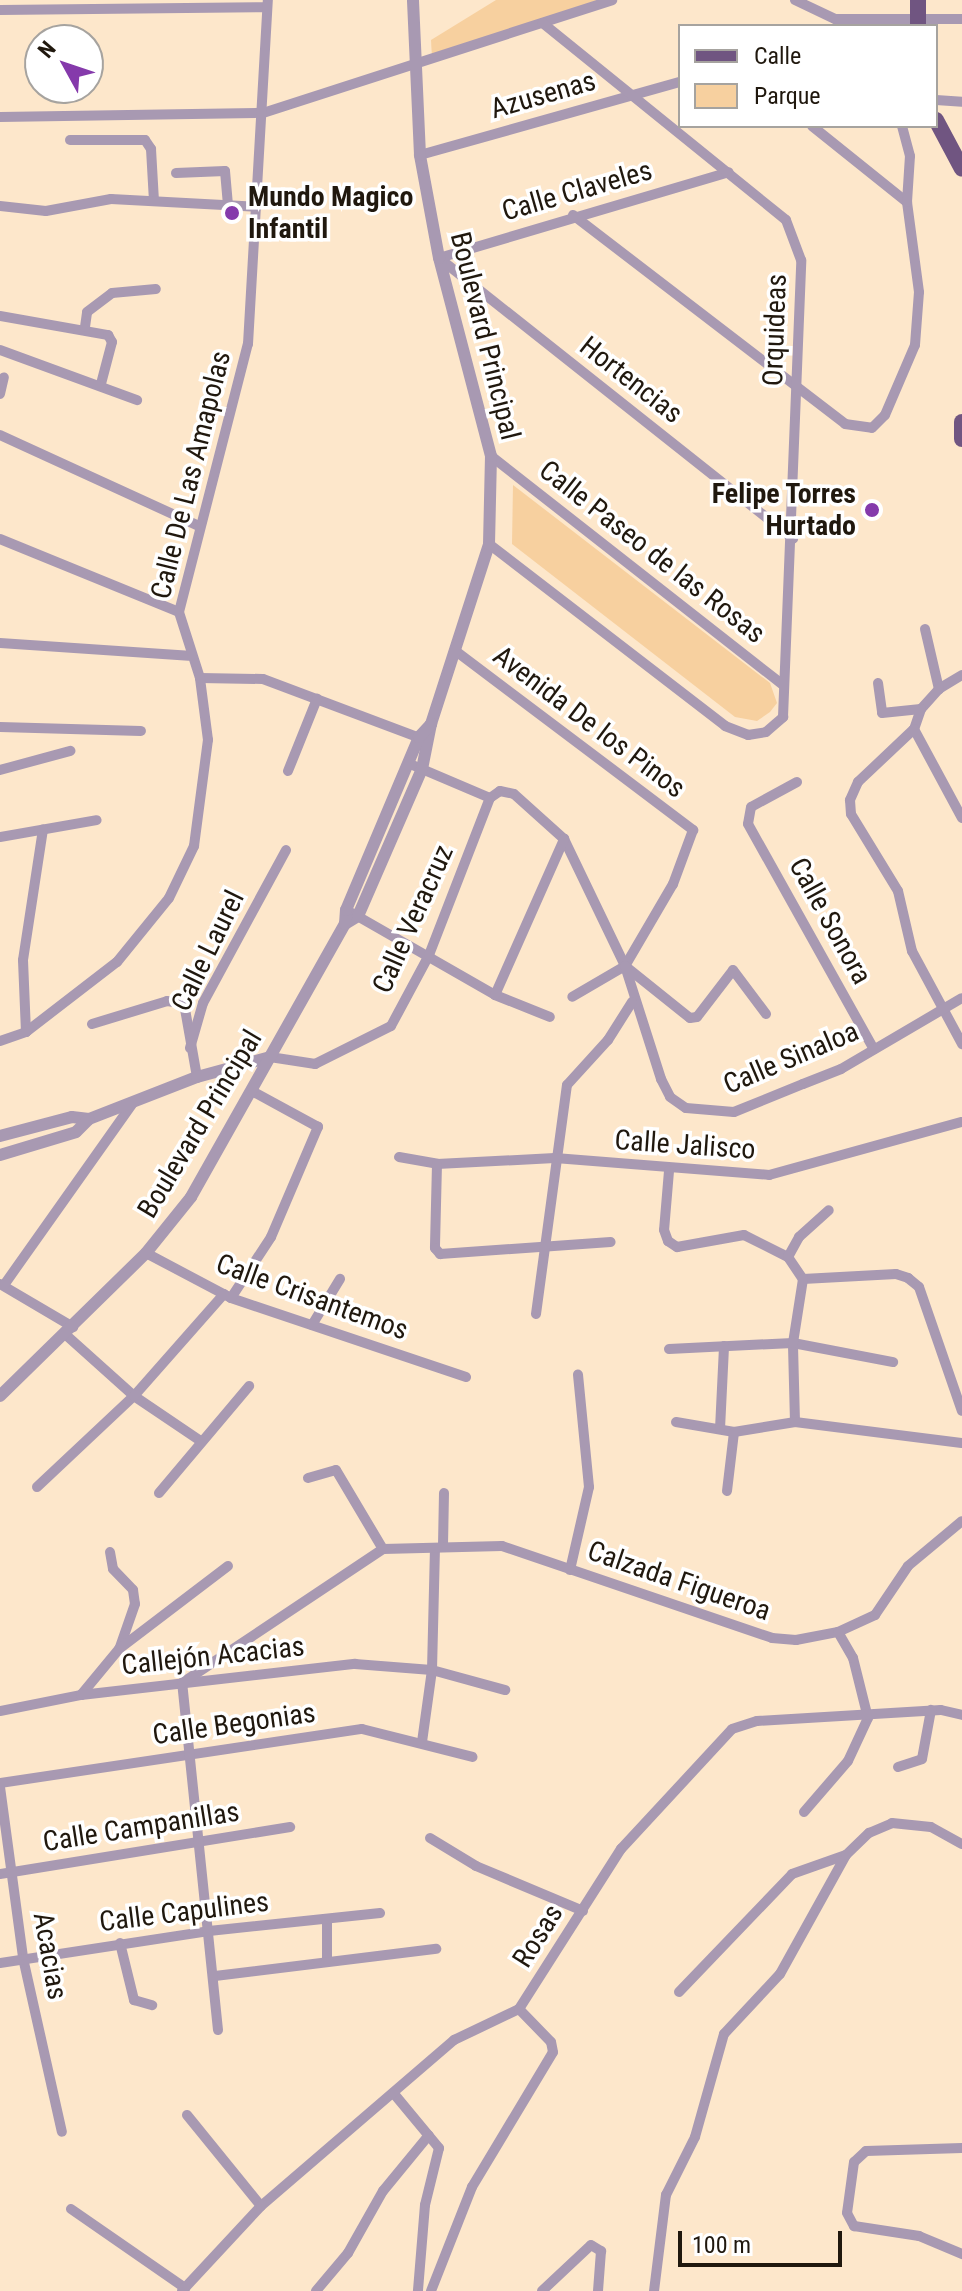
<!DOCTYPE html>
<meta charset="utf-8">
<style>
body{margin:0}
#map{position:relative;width:962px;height:2291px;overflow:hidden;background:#fde7cb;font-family:"Roboto Condensed",sans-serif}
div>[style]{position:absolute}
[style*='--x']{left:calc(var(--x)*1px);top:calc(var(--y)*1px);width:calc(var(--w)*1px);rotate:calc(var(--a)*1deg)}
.green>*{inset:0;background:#f7d09f}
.minor>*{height:10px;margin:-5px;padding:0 5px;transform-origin:5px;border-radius:5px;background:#a899b2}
.tertiary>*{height:12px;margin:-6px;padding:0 6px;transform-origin:6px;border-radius:6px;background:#a899b2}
.primary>*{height:16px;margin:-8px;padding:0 8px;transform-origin:8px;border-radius:8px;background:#705581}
.dots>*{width:22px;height:22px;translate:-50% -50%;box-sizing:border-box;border:4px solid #fff;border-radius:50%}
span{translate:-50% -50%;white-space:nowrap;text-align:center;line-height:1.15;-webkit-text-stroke:7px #fff;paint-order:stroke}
.street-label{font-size:28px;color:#20180e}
.poi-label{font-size:28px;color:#20180e;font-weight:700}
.left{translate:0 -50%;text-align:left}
.right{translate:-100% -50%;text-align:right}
.legend{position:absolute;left:678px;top:24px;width:260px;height:104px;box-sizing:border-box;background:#fff;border:2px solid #a6a39f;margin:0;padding:10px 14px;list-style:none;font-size:24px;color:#20180e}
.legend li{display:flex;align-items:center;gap:16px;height:40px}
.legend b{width:40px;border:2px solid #a6a39f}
.north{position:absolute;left:24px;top:24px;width:80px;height:80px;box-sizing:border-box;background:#fff;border:2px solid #a6a39f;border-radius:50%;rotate:310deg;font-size:22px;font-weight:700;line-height:32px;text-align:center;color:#20180e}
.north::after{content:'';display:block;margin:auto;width:28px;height:36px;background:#853aab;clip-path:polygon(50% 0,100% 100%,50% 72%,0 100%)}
.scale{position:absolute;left:678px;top:2231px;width:164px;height:36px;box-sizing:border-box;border:4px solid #20180e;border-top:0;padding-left:10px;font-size:24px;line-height:28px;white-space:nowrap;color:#20180e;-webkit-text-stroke:6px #fff;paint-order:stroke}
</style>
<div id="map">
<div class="green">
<div style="clip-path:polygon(496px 0,607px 0,432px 58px,431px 40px)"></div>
<div style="clip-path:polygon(513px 485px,770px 683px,777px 703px,770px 712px,757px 721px,735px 717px,512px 544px)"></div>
</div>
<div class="minor">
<div style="--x:795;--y:0;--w:44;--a:25.4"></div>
<div style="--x:835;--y:19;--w:127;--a:0"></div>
<div style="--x:0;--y:10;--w:267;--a:-0.6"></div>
<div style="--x:936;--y:100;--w:26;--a:4"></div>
<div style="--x:0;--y:117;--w:263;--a:-0.9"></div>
<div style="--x:263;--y:113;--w:367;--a:-17.9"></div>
<div style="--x:812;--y:126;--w:122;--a:38.7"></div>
<div style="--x:70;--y:140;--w:75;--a:0"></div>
<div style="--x:145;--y:140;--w:11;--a:56"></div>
<div style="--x:151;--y:149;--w:52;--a:86.7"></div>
<div style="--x:420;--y:155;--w:270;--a:-15.7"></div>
<div style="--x:176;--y:173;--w:49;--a:-2.3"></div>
<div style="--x:225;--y:171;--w:33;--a:85"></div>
<div style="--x:0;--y:206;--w:46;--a:6.2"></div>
<div style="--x:46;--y:211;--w:66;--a:-10.5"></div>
<div style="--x:111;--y:199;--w:146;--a:3.1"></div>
<div style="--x:573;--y:215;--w:343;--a:37.5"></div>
<div style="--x:845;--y:424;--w:27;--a:8"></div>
<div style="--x:872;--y:428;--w:18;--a:-45"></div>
<div style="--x:885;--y:415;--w:76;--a:-66.8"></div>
<div style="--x:915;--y:345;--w:53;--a:-85.7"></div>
<div style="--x:919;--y:292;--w:91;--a:-97.6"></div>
<div style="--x:907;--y:202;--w:46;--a:-86.3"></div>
<div style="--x:910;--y:156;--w:31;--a:-105"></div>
<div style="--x:439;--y:258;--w:452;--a:38.4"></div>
<div style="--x:439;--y:258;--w:302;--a:-16.5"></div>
<div style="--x:0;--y:316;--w:110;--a:10"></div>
<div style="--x:108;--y:335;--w:8;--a:60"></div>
<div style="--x:112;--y:342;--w:43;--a:104.7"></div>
<div style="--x:85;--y:327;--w:15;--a:-82"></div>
<div style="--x:87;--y:312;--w:31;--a:-37"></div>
<div style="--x:112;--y:293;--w:44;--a:-5.2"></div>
<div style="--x:0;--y:350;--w:146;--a:20.1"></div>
<div style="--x:0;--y:394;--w:17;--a:-77"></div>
<div style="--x:0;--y:435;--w:219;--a:24.6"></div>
<div style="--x:491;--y:456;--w:372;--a:38.1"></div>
<div style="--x:0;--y:539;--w:193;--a:22.2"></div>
<div style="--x:489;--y:544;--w:298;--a:37.6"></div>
<div style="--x:725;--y:726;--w:25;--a:21"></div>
<div style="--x:748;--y:735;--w:18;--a:-9"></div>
<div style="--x:766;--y:732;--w:23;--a:-41"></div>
<div style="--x:783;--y:717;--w:457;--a:-87.7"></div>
<div style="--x:801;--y:260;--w:43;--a:-110.6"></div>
<div style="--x:786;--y:220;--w:313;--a:-141"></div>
<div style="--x:925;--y:629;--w:62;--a:76.9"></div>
<div style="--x:0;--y:643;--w:189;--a:3.9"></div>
<div style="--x:457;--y:652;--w:296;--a:37"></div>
<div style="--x:693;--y:830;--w:58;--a:110.3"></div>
<div style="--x:673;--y:884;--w:95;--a:120.3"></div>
<div style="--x:625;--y:966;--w:61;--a:149.7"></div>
<div style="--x:962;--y:675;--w:27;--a:149"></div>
<div style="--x:939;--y:689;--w:27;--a:132"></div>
<div style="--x:921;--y:709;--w:21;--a:109"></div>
<div style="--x:914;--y:729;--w:77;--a:136.6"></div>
<div style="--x:858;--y:782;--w:20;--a:114"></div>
<div style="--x:850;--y:800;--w:14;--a:86"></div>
<div style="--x:851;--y:814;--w:90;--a:58.6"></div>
<div style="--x:898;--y:891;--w:62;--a:76.9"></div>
<div style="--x:912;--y:951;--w:106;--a:61.7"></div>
<div style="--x:200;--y:678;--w:63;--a:0.9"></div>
<div style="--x:263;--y:679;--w:173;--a:20.6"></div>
<div style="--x:878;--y:683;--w:30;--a:82"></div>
<div style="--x:882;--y:713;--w:39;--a:-6"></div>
<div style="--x:0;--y:727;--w:141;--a:1.6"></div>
<div style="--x:914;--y:729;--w:101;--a:61.7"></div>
<div style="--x:410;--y:764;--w:87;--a:23"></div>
<div style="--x:0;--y:770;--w:73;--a:-15.2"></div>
<div style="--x:288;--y:771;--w:78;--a:-68.1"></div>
<div style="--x:797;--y:782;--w:52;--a:151.5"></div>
<div style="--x:751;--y:807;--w:17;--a:100"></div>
<div style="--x:748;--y:824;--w:258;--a:60.8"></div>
<div style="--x:490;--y:798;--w:12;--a:-35"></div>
<div style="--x:500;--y:791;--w:14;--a:12"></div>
<div style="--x:514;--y:794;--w:67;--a:42"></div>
<div style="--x:564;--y:839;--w:141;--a:64.3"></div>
<div style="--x:625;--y:966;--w:119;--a:72.3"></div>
<div style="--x:661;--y:1079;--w:20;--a:63"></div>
<div style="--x:670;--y:1097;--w:19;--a:35"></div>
<div style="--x:686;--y:1108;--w:48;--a:4.8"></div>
<div style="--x:734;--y:1112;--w:74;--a:-22.1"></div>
<div style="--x:803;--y:1084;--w:41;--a:-21.5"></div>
<div style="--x:841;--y:1069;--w:140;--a:-30.4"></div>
<div style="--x:0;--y:837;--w:98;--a:-9.9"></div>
<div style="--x:352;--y:913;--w:165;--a:29.8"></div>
<div style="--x:495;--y:995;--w:59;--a:21.8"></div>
<div style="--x:625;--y:966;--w:83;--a:38.7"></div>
<div style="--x:690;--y:1018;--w:7;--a:-8"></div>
<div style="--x:697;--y:1017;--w:59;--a:-52.5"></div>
<div style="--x:733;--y:970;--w:55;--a:53.1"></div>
<div style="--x:495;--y:995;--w:171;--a:-66.1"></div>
<div style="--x:92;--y:1024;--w:78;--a:-17"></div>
<div style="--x:167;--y:1001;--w:12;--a:9"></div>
<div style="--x:179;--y:1003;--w:8;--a:45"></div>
<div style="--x:185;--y:1009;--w:69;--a:80"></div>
<div style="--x:26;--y:1032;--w:72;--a:-92.4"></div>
<div style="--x:23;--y:960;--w:132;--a:-81.3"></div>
<div style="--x:0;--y:1041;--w:28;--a:-19"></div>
<div style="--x:26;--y:1032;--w:115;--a:-37.6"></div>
<div style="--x:117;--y:962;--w:82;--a:-50.9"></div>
<div style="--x:169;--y:898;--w:58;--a:-64.3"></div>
<div style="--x:194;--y:846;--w:107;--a:-82.5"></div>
<div style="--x:208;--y:740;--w:63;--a:-97.4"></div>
<div style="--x:200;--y:678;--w:69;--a:-107.7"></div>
<div style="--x:179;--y:612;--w:277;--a:-75.6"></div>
<div style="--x:248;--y:344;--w:345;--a:-86.7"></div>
<div style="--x:190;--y:1048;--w:47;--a:-73.9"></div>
<div style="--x:203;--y:1003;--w:174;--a:-61.5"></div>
<div style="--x:270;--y:1057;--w:46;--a:8.8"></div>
<div style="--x:315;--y:1064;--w:85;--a:-26.6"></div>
<div style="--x:391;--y:1026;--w:81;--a:-61.8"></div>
<div style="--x:429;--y:955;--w:168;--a:-68.8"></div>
<div style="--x:399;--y:1157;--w:39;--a:10"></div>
<div style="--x:437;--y:1164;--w:118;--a:-2.9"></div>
<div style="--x:555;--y:1158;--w:215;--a:4.5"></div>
<div style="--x:769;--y:1175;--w:200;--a:-15.4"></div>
<div style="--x:437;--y:1164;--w:84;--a:91.4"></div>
<div style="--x:435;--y:1248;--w:8;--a:50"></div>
<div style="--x:440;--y:1254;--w:171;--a:-4"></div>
<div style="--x:669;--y:1171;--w:59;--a:94.8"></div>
<div style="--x:664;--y:1230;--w:12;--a:70"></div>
<div style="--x:668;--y:1241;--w:11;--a:34"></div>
<div style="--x:677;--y:1247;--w:68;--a:-10.2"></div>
<div style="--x:744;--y:1235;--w:49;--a:26.6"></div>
<div style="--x:788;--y:1257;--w:27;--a:56"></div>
<div style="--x:146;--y:1253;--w:96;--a:27.9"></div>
<div style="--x:231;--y:1298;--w:248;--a:18.6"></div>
<div style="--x:788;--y:1257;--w:23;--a:-61"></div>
<div style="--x:799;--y:1237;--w:40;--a:-42"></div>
<div style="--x:803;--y:1279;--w:93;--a:-3.1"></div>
<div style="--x:896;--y:1274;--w:13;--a:18"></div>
<div style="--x:908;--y:1278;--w:14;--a:39"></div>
<div style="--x:919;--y:1287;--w:131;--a:70.9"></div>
<div style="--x:0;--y:1284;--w:85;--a:30.5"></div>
<div style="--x:4;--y:1285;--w:223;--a:-54.7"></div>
<div style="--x:231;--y:1298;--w:73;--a:-56.7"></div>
<div style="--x:271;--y:1237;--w:120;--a:-66.9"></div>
<div style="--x:318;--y:1127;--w:75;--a:-151.4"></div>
<div style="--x:536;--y:1314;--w:231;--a:-82.3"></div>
<div style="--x:567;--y:1085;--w:61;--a:-47.7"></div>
<div style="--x:608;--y:1040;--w:45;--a:-57.7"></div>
<div style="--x:312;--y:1325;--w:54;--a:-58.7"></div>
<div style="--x:66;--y:1335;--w:91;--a:41.9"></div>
<div style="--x:134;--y:1396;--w:78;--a:34.1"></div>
<div style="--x:669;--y:1349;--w:124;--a:-2.8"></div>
<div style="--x:793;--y:1343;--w:102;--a:10.8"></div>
<div style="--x:676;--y:1422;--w:59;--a:9.8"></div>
<div style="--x:734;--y:1432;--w:62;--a:-9.3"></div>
<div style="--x:795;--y:1422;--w:79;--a:-91.5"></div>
<div style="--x:793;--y:1343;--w:65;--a:-81.1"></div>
<div style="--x:795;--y:1422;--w:168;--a:7.2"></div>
<div style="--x:720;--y:1429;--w:83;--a:-87.2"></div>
<div style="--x:308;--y:1478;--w:29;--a:-16"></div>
<div style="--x:336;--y:1470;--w:92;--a:59.3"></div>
<div style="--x:37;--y:1487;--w:133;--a:-43.2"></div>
<div style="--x:134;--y:1396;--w:136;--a:-48.6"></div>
<div style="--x:727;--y:1491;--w:59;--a:-83.2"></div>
<div style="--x:159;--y:1493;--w:140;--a:-49.9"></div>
<div style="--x:443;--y:1545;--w:52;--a:-88.9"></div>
<div style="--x:110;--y:1552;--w:17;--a:80"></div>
<div style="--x:113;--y:1569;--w:29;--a:46"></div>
<div style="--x:133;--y:1590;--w:14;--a:82"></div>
<div style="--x:135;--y:1604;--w:46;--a:109.2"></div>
<div style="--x:570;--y:1570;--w:85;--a:-77.1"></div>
<div style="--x:589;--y:1487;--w:113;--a:-95.6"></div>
<div style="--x:81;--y:1695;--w:60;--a:-50.4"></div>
<div style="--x:119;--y:1649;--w:137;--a:-37.3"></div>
<div style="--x:0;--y:1711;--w:83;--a:-11.2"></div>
<div style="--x:81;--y:1695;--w:276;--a:-6.5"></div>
<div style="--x:355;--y:1664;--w:77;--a:4.5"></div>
<div style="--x:432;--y:1670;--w:76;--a:15.3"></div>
<div style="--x:422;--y:1742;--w:73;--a:-82.1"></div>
<div style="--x:432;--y:1670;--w:122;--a:-88.6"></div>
<div style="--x:898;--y:1767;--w:25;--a:-18"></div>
<div style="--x:922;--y:1759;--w:50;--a:-79.6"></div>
<div style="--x:0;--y:1783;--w:366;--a:-8.5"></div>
<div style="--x:362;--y:1729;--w:114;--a:14.2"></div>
<div style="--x:0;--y:1787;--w:173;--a:82.3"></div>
<div style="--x:23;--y:1958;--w:178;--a:77.4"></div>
<div style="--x:804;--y:1812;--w:67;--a:-49.2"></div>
<div style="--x:848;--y:1761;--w:47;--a:-65.1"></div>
<div style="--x:868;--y:1718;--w:62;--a:-104"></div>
<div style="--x:853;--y:1658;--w:30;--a:-120"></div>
<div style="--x:430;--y:1838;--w:54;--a:31.3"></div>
<div style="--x:476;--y:1866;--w:116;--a:22.8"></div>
<div style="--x:0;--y:1874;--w:294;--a:-9.2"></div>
<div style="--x:120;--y:1943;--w:59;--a:76.2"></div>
<div style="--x:134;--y:2000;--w:19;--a:16"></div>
<div style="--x:327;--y:1961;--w:42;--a:-90"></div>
<div style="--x:0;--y:1963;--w:211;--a:-8.7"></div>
<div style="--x:209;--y:1931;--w:172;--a:-6"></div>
<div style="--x:215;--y:1976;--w:223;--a:-7"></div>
<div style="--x:679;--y:1992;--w:163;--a:-46.2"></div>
<div style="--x:792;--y:1874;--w:57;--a:-19.4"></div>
<div style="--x:218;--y:2030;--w:349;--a:-95.9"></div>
<div style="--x:182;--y:1683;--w:242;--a:-33.7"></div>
<div style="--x:383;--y:1549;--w:119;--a:-1.4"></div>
<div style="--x:502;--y:1546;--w:285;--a:18.8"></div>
<div style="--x:772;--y:1638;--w:24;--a:5"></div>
<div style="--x:796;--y:1640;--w:43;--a:-10.8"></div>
<div style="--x:838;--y:1632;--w:41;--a:-24.7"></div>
<div style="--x:875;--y:1615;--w:59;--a:-56"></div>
<div style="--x:908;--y:1566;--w:70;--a:-39.8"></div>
<div style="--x:395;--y:2095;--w:69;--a:50.3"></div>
<div style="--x:439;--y:2148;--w:59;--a:103.8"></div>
<div style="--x:425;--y:2205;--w:86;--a:94.7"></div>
<div style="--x:187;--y:2115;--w:117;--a:50.9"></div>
<div style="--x:962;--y:2148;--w:96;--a:178.2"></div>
<div style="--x:866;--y:2151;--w:16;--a:137"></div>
<div style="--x:854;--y:2162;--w:51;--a:97.8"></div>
<div style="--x:847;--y:2213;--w:15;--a:62"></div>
<div style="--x:854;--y:2226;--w:66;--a:8.7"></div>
<div style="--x:919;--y:2236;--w:47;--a:22.7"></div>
<div style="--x:71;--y:2209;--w:139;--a:34.7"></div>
<div style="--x:182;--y:2291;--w:116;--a:-47.1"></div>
<div style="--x:261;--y:2206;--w:255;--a:-40.7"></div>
<div style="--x:454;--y:2040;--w:72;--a:-25.5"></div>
<div style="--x:519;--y:2009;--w:190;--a:-57.5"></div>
<div style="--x:621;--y:1849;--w:163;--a:-47.2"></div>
<div style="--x:732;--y:1729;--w:26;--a:-18"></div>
<div style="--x:757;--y:1721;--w:184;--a:-3.4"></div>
<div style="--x:941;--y:1710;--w:22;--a:13"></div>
<div style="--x:316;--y:2291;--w:50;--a:-49.9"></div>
<div style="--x:348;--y:2253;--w:71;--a:-60.6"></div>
<div style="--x:383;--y:2191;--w:72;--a:-50.6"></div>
<div style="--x:431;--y:2291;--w:112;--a:-68.5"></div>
<div style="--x:472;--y:2187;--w:157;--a:-59"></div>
<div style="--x:553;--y:2052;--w:10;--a:-101"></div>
<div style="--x:551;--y:2042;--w:46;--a:-134.1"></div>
<div style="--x:542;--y:2291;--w:67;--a:-43.2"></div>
<div style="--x:591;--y:2245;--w:12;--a:31"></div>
<div style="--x:601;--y:2251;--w:40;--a:94.3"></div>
<div style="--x:654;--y:2291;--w:97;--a:-82.9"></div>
<div style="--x:666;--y:2195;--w:65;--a:-63.4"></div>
<div style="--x:695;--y:2137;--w:107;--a:-74.3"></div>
<div style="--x:724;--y:2034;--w:82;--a:-47"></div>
<div style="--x:780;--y:1974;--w:136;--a:-61"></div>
<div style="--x:846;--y:1855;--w:32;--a:-44"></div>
<div style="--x:869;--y:1833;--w:25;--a:-23"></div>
<div style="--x:892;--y:1823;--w:39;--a:6"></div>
<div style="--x:931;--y:1827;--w:35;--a:29"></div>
</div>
<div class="tertiary">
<div style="--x:345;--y:924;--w:15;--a:-32"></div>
<div style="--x:358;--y:916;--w:160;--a:-66.5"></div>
<div style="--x:422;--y:769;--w:46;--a:-78.7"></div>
<div style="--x:431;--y:724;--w:189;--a:-72.1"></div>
<div style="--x:489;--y:544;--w:88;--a:-88.7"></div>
<div style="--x:491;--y:456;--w:205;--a:-104.7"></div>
<div style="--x:439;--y:258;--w:105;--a:-100.5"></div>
<div style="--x:420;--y:155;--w:155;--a:-92.6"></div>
<div style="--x:0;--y:1136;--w:74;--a:-14.8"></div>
<div style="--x:72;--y:1117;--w:17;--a:7"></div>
<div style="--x:89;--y:1119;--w:116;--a:-21.3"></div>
<div style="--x:197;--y:1077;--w:76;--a:-15.3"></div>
<div style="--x:0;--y:1155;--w:79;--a:-16.8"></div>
<div style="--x:76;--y:1132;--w:18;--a:-45"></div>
<div style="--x:0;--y:1396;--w:204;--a:-44.4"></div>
<div style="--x:146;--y:1253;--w:72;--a:-51.2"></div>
<div style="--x:191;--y:1197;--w:313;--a:-60.6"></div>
<div style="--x:345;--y:924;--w:14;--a:-86"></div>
<div style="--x:346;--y:910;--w:188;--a:-67.1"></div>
<div style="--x:419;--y:737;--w:18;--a:-47"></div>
</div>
<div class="primary">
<div style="--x:918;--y:0;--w:26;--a:90"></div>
<div style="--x:936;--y:120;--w:55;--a:62"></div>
<div style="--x:962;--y:422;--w:17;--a:90"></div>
</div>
<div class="dots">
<div style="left:232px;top:213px;background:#853aab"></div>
<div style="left:872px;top:510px;background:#853aab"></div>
</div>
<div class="street-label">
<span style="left:543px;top:95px;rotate:-16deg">Azusenas</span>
<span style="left:577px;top:191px;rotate:-16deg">Calle Claveles</span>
<span style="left:775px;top:330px;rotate:-88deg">Orquideas</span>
<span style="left:485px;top:336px;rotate:76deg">Boulevard Principal</span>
<span style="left:631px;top:380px;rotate:38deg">Hortencias</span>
<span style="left:191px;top:475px;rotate:-76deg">Calle De Las Amapolas</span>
<span style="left:652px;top:552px;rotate:38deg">Calle Paseo de las Rosas</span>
<span style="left:589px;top:722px;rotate:37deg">Avenida De los Pinos</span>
<span style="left:413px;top:919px;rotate:-66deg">Calle Veracruz</span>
<span style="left:830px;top:921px;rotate:61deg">Calle Sonora</span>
<span style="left:208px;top:951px;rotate:-64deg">Calle Laurel</span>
<span style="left:791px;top:1058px;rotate:-23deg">Calle Sinaloa</span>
<span style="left:200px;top:1124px;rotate:-59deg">Boulevard Principal</span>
<span style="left:685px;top:1145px;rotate:4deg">Calle Jalisco</span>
<span style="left:312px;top:1297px;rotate:20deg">Calle Crisantemos</span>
<span style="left:679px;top:1581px;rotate:19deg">Calzada Figueroa</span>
<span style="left:213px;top:1656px;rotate:-6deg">Callejón Acacias</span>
<span style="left:234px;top:1724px;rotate:-8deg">Calle Begonias</span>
<span style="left:141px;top:1827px;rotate:-9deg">Calle Campanillas</span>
<span style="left:184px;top:1912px;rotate:-7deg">Calle Capulines</span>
<span style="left:538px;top:1936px;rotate:-58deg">Rosas</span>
<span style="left:50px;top:1956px;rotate:80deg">Acacias</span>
</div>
<div class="poi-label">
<span class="left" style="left:248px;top:213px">Mundo Magico<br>Infantil</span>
<span class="right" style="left:856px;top:510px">Felipe Torres<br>Hurtado</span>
</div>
<ul class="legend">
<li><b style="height:10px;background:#705581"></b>Calle</li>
<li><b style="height:22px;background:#f7d09f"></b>Parque</li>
</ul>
<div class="north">N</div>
<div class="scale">100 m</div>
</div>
